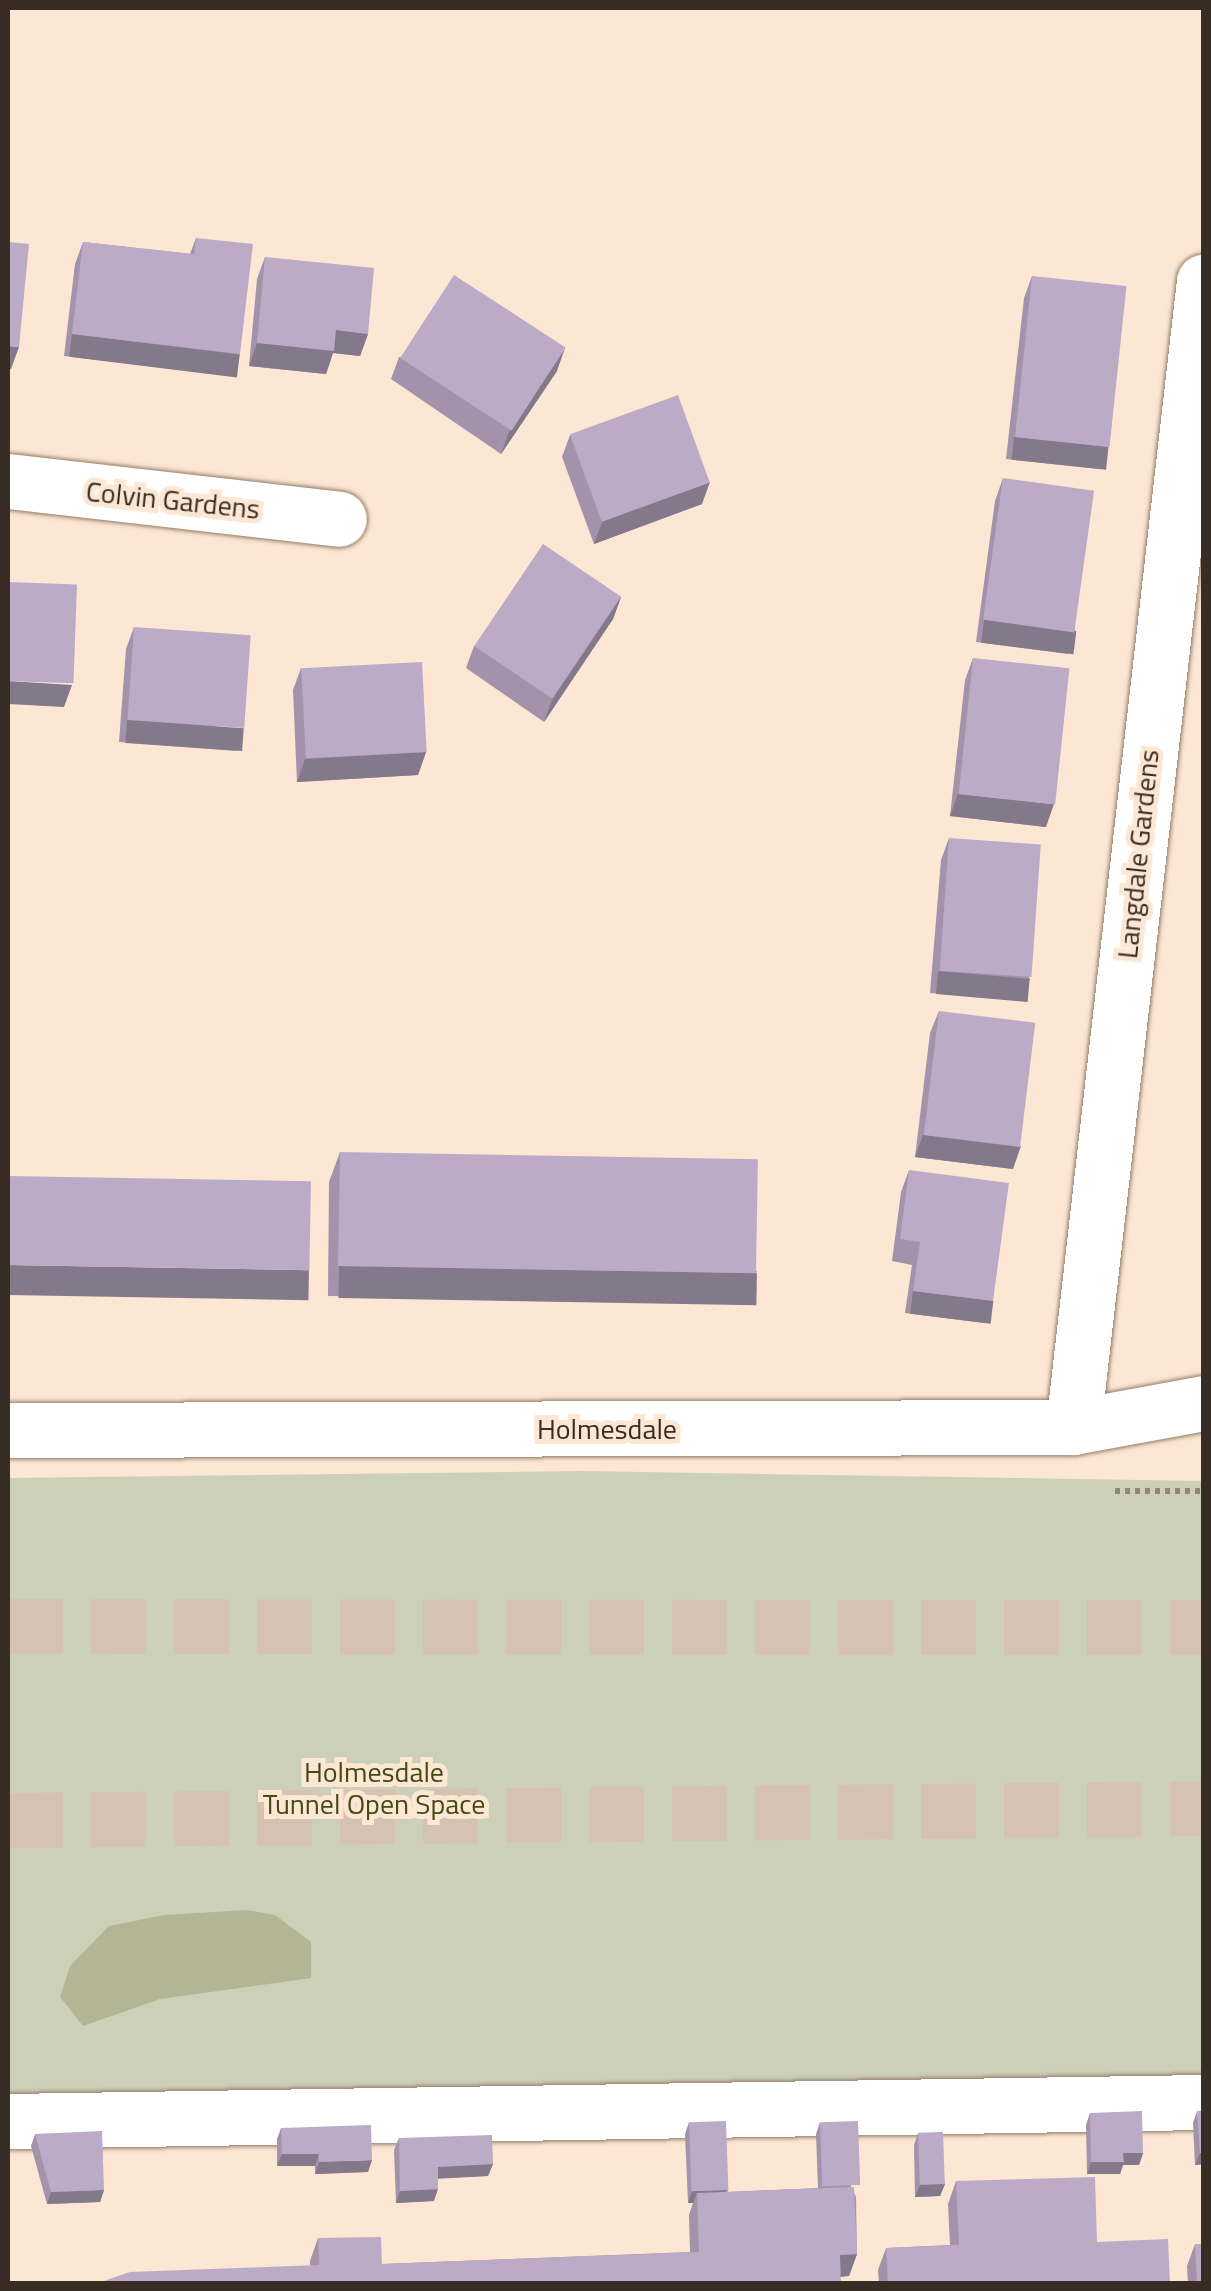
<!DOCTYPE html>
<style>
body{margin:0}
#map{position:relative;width:1211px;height:2291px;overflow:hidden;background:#fce7d4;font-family:"Titillium Web",sans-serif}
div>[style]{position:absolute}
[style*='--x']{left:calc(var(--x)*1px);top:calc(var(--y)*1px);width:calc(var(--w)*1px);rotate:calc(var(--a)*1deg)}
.green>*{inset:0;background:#cdd0b9}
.forest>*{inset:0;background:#b2b695}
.highway-tunnel>*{height:55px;margin-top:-27.5px;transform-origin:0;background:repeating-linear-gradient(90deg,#d5c2b1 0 55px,transparent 0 83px)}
.path>*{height:6px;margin-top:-3px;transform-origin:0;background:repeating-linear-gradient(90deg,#948577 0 5px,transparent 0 10px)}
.roads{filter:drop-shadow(0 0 2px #947c67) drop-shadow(0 0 2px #947c67)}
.minor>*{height:55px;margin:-27.5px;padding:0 27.5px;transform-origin:27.5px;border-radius:27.5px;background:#fff}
.wall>*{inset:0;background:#a293aa}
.shaded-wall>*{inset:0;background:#84788b;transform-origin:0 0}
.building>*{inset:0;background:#bcabc6;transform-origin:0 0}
span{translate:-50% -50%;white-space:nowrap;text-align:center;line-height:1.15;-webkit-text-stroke:10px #fce7d4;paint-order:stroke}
.street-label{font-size:28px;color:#372d24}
.park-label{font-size:28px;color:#464913}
.frame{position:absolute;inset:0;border:10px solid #372d24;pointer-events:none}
</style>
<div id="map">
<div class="green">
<div style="clip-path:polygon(582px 1471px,1203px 1481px,1203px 2087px,8px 2109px,8px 1478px)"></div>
</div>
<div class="forest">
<div style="clip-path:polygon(247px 1910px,275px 1915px,311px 1942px,311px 1978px,160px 1999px,83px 2026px,60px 1997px,70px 1966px,109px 1926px,164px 1915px)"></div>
</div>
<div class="highway-tunnel">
<div style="--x:8;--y:1626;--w:1196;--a:0.05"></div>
<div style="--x:8;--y:1820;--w:1196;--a:-0.57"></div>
</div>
<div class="path">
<div style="--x:1115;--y:1491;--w:89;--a:0"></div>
</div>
<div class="roads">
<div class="minor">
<div style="--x:8;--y:481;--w:333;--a:6.5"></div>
<div style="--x:1073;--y:1427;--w:1153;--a:-83.48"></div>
<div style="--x:8;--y:1430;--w:1065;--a:-0.16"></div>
<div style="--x:1073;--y:1427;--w:133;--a:-10.4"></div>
<div style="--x:8;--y:2121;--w:1196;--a:-0.91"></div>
</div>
</div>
<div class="wall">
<div style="clip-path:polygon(196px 238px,240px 354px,232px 376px,64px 356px,75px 264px,83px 242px,190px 254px)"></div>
<div style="clip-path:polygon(265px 257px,368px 334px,360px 356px,333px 353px,326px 374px,249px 366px,257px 279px)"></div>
<div style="clip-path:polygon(1032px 276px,1108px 447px,1100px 469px,1006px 459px,1024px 298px)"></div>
<div style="clip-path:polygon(399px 357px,557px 371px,501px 454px,391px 379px)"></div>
<div style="clip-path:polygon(570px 435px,702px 504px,594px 544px,562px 457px)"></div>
<div style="clip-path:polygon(1003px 478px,1076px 632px,1068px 654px,976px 642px,995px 501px)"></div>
<div style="clip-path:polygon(621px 597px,613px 619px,544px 722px,466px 668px,474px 646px)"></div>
<div style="clip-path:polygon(134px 627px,236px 751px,119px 742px,126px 649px)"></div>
<div style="clip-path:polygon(973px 658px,1046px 827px,950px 816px,965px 680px)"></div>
<div style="clip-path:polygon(301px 668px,426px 752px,418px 775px,297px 782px,293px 690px)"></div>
<div style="clip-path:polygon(949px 838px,1030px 979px,1022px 1001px,930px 993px,941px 860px)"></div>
<div style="clip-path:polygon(939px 1011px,1013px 1169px,915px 1157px,930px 1033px)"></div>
<div style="clip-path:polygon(340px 1152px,757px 1271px,746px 1301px,328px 1296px,329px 1182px)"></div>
<div style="clip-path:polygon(909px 1170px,993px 1301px,985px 1323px,905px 1313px,912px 1265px,892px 1261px,901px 1192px)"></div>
<div style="clip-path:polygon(1197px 2111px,1204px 2164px,1195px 2165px,1193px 2123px)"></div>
<div style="clip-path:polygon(1090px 2113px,1143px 2153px,1139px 2165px,1123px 2165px,1120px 2174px,1087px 2174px,1086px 2125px)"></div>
<div style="clip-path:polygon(689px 2122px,728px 2192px,818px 2188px,816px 2134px,820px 2122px,856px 2197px,857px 2254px,849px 2276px,310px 2266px,310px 2261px,318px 2238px,382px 2264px,690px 2252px,689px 2215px,693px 2203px,688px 2203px,685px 2134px)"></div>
<div style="clip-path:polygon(281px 2128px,368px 2172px,315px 2174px,315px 2166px,277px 2166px,277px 2139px)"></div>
<div style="clip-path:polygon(918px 2133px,945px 2184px,940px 2196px,915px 2197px,914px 2145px)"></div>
<div style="clip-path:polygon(35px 2134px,104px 2190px,100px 2202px,47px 2204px,31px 2146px)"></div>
<div style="clip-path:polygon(399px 2138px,493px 2164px,488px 2176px,438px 2178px,434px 2201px,396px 2203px,394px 2150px)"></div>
<div style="clip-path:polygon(956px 2181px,1097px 2242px,1170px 2284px,879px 2284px,878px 2270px,886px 2248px,950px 2245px,948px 2204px)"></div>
<div style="clip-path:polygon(1195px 2244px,1204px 2284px,1188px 2284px,1187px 2266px)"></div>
</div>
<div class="shaded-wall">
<div style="clip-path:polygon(336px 330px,368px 334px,360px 356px,333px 353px,326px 374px,249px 366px,257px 343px)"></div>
<div style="left:72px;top:334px;width:169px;height:23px;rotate:7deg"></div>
<div style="clip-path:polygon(8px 346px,19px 347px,11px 369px,8px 369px)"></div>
<div style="clip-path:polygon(565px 348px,557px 371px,501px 454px,509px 432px)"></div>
<div style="left:1014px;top:437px;width:95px;height:23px;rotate:6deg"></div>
<div style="clip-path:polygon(710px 482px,702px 504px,594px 544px,602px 522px)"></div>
<div style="clip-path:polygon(621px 597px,613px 619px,544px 722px,552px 700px)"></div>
<div style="left:984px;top:620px;width:93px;height:23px;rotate:7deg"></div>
<div style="clip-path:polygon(8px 681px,72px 685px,64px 707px,8px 704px)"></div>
<div style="left:127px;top:720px;width:117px;height:23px;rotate:4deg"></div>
<div style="clip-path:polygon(426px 752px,418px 775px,297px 782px,305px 759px)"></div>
<div style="clip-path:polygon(958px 794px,1054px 804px,1046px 827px,950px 816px)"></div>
<div style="left:938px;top:971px;width:92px;height:23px;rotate:5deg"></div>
<div style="clip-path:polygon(923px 1135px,1021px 1146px,1013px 1169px,915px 1157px)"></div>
<div style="left:8px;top:1265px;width:301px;height:30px;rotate:1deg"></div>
<div style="left:339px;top:1266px;width:418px;height:32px;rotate:1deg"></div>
<div style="left:913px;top:1291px;width:81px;height:23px;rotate:7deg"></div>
<div style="clip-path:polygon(1123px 2153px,1143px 2153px,1139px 2165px,1123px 2165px,1120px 2174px,1087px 2174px,1091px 2162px)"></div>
<div style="clip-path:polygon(1200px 2153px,1204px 2153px,1204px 2164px,1195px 2165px)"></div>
<div style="clip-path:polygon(282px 2154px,319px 2154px,315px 2166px,277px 2166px)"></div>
<div style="clip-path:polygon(372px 2160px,368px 2172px,315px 2174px,319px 2162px)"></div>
<div style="clip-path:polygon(493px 2164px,488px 2176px,434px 2179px,438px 2167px)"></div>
<div style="clip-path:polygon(945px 2184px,940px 2196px,915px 2197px,920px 2185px)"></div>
<div style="clip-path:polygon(438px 2189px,434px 2201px,396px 2203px,400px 2191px)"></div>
<div style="clip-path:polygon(104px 2190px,100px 2202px,47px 2204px,51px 2192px)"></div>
<div style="clip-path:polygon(729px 2190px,697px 2203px,697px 2193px,693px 2203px,688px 2203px,692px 2191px)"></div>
<div style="clip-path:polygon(857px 2254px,849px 2276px,832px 2278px,840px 2255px)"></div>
</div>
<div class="building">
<div style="clip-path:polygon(196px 238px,253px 244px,240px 354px,72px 334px,83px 242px,194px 254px)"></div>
<div style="clip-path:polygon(8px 242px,29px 244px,19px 347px,8px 346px)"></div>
<div style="clip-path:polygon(265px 257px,374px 268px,368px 334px,336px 330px,334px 351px,257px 343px)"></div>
<div style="left:454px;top:275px;width:133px;height:99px;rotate:33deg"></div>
<div style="left:1032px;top:276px;width:95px;height:162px;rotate:6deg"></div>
<div style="left:678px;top:395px;width:93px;height:115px;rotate:70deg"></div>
<div style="left:1003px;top:478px;width:92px;height:143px;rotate:8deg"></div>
<div style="left:543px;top:544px;width:94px;height:123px;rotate:34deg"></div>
<div style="left:8px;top:582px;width:69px;height:99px;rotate:2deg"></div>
<div style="left:134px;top:627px;width:117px;height:93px;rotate:4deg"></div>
<div style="left:973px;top:658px;width:97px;height:137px;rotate:6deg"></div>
<div style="left:422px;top:662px;width:90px;height:121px;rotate:87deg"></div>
<div style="left:949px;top:838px;width:92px;height:133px;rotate:4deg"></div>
<div style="left:939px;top:1011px;width:97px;height:125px;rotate:7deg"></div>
<div style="left:340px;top:1152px;width:418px;height:114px;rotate:1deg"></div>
<div style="clip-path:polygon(909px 1170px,1009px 1183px,993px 1301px,913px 1291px,920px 1242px,900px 1239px)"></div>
<div style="left:8px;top:1176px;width:303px;height:89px;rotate:1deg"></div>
<div style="clip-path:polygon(1142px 2111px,1143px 2153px,1123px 2153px,1124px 2162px,1091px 2162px,1090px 2113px)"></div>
<div style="clip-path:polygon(1197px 2111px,1204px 2111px,1204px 2153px,1200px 2153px)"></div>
<div style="left:726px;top:2121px;width:69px;height:37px;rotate:88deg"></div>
<div style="left:858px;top:2121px;width:64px;height:38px;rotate:88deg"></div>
<div style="clip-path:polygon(371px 2125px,372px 2160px,319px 2162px,319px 2154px,282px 2154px,281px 2128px)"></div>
<div style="clip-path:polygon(102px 2131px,104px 2190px,51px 2192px,35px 2134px)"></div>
<div style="left:943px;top:2132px;width:52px;height:25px;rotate:88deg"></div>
<div style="clip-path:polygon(492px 2135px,493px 2164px,438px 2167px,438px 2189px,400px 2191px,399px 2138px)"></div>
<div style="clip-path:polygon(1095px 2177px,1097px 2242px,1168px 2239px,1170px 2284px,888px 2284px,886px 2248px,959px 2245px,956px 2181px)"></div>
<div style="clip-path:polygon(854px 2187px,857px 2254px,840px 2255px,841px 2284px,95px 2284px,130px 2272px,319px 2265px,318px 2238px,381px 2237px,382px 2264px,699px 2252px,697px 2193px)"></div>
<div style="clip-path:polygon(1195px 2244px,1204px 2244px,1204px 2284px,1197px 2284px)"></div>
</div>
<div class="street-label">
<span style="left:173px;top:500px;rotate:6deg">Colvin Gardens</span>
<span style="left:1138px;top:854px;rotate:-84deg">Langdale Gardens</span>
<span style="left:607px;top:1429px">Holmesdale</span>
</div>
<div class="park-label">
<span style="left:374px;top:1788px">Holmesdale<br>Tunnel Open Space</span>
</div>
<div class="frame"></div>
</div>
